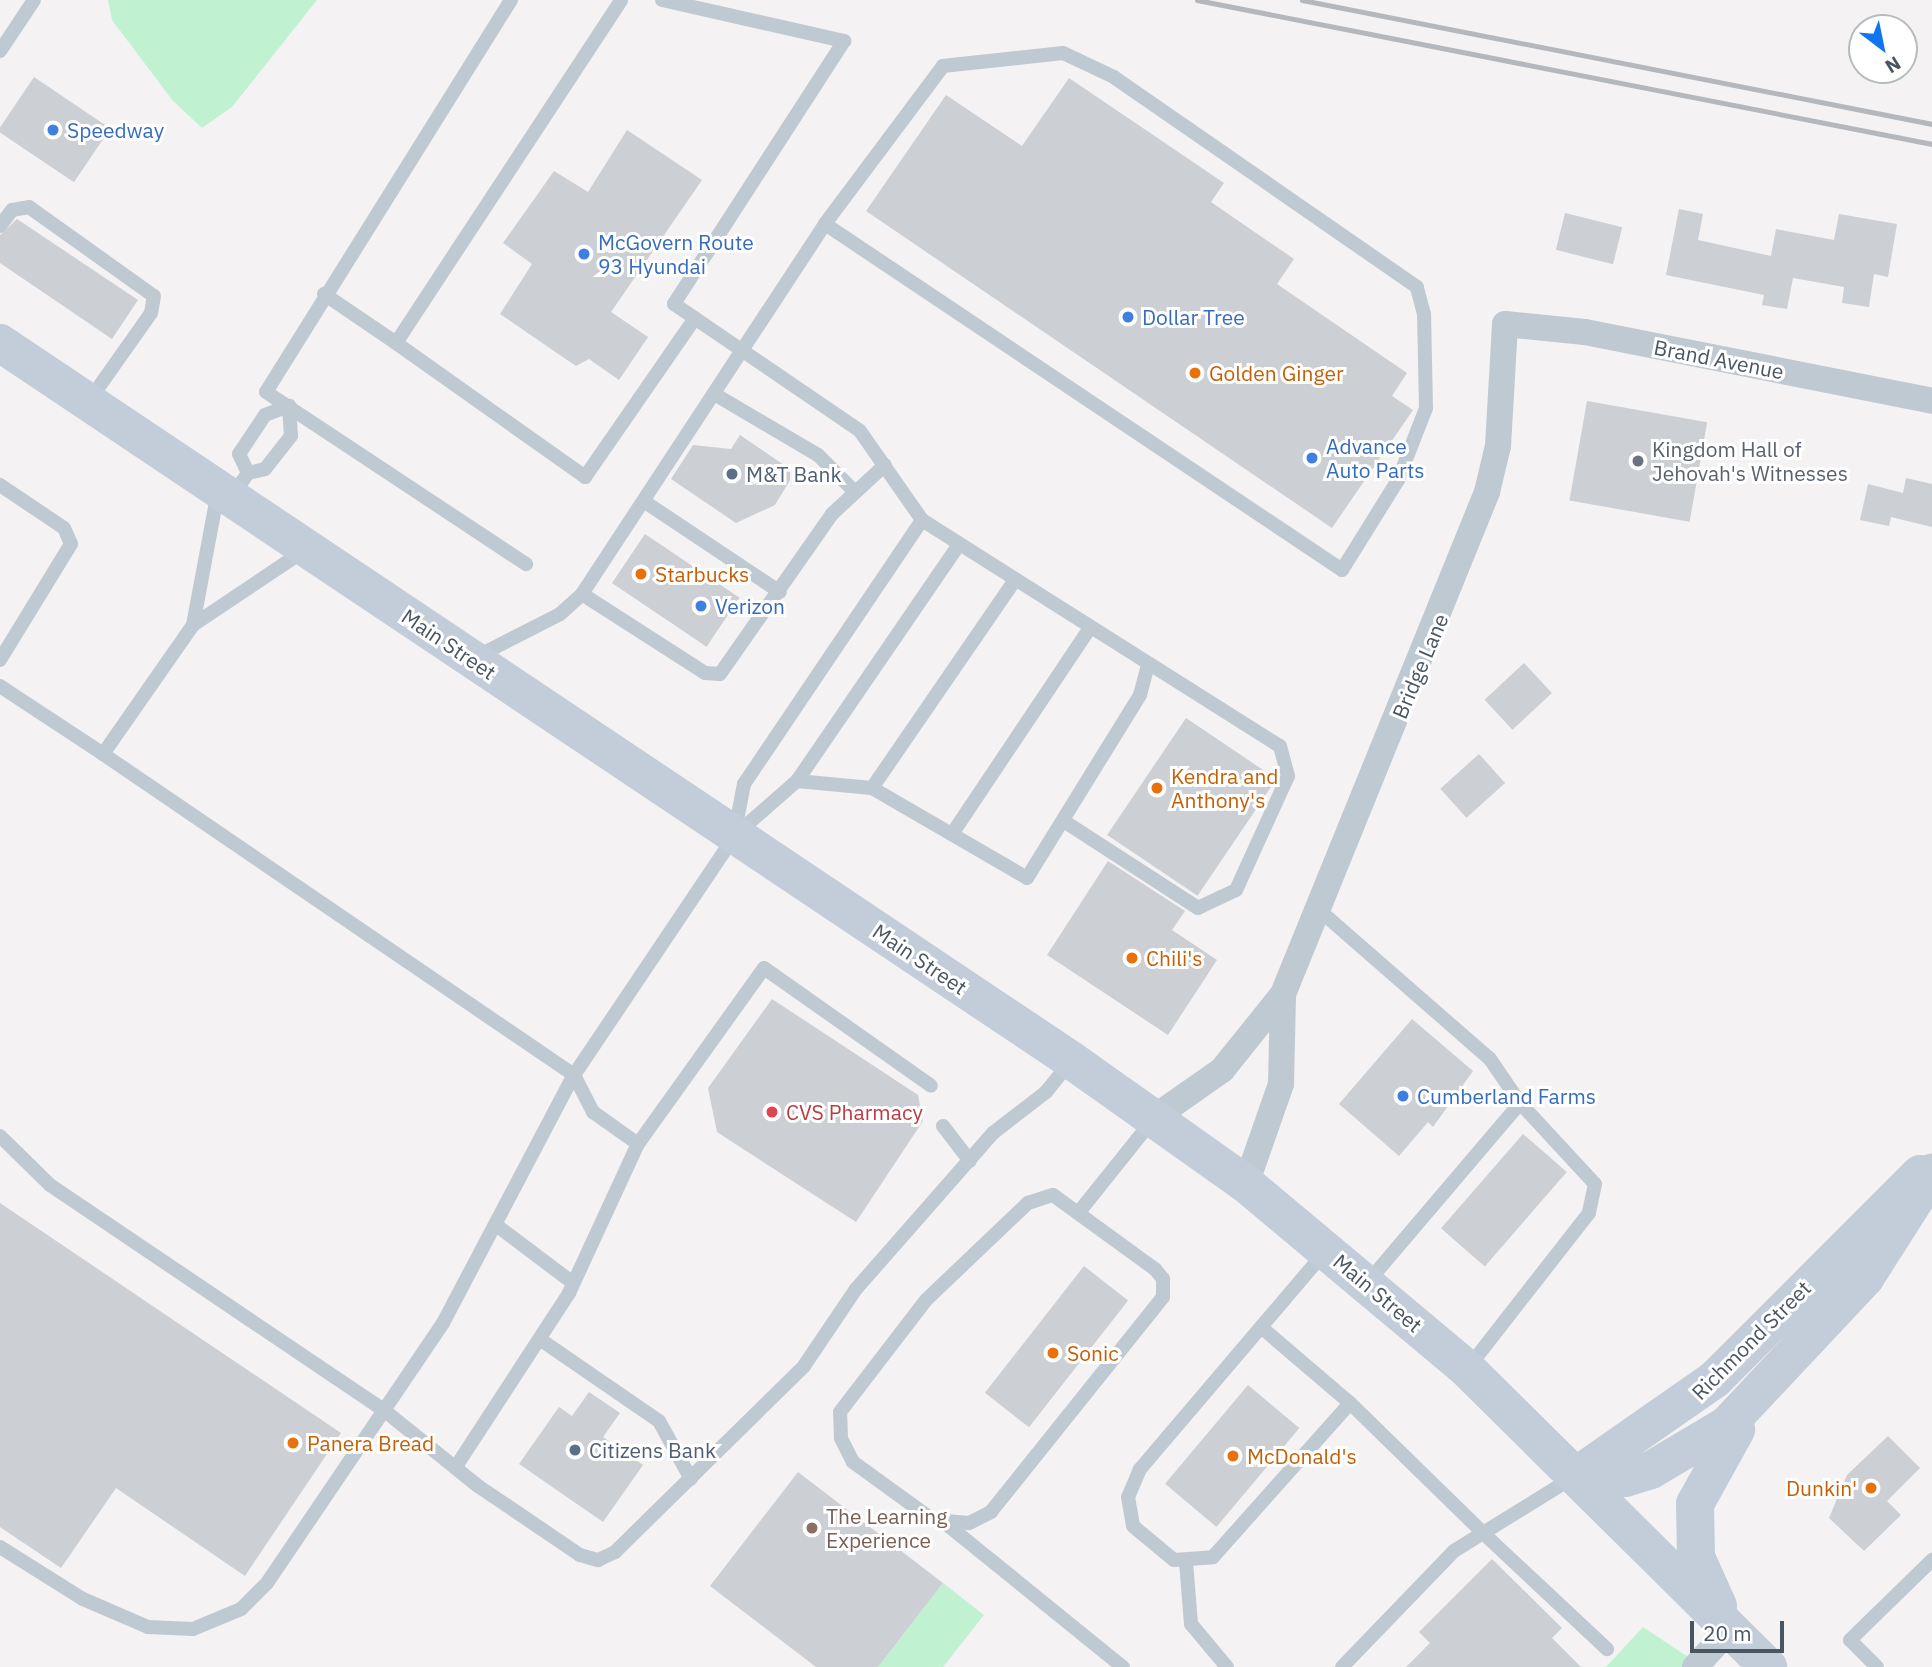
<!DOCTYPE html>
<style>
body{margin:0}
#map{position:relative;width:1932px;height:1667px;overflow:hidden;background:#f4f2f2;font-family:"IBM Plex Sans",sans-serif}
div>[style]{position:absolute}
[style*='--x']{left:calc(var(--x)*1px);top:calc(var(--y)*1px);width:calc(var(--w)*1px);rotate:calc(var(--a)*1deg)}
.green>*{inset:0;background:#c0f2d2}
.building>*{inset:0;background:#cccfd4;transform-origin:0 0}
.lane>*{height:14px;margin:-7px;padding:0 7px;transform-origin:7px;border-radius:7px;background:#bfc9d2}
.street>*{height:26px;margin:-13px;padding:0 13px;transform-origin:13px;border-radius:13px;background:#bfc9d2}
.secondary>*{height:38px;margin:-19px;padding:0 19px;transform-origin:19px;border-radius:19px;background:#c2cdd9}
.rail>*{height:5px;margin:-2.5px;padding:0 2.5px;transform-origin:2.5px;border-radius:2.5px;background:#b4b7bc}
.dots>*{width:19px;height:19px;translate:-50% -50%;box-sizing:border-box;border:4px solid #fff;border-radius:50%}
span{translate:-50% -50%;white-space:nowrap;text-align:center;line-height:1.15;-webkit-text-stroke:6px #fff;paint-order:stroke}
.shop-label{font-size:21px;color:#366cbe}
.left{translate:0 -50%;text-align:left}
.street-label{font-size:21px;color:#485661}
.food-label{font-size:21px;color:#c56008}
.right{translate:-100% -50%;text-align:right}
.worship-label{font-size:21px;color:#5b616d}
.service-label{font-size:21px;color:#4e5e75}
.health-label{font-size:21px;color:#be3a42}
.education-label{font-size:21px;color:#785e54}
.north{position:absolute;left:1848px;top:14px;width:70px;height:70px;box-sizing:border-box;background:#fff;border:2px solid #b6bbc0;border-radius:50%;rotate:148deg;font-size:19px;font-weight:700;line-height:28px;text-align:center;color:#485661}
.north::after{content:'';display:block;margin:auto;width:24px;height:32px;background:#1176ee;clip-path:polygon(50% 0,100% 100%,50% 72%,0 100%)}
.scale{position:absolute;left:1690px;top:1621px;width:94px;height:32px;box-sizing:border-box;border:4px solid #485661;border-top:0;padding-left:9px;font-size:21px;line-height:24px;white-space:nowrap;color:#485661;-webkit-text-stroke:5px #fff;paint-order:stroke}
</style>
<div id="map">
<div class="green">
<div style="clip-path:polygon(108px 0,317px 0,232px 107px,202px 128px,173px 101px,112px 20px)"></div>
<div style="clip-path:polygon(943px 1583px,984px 1615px,943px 1667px,878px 1667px)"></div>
<div style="clip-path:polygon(1643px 1627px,1703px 1667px,1606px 1667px)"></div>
</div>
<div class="building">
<div style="left:34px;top:77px;width:92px;height:65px;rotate:34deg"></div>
<div style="clip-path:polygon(1069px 78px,1224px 183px,1211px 202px,1294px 259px,1277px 284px,1407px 373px,1392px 396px,1413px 410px,1332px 528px,866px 211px,946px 95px,1022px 146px)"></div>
<div style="clip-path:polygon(627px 130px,702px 180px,611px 312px,648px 337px,619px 380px,589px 359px,576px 366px,500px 314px,532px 264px,503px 243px,554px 171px,588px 192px)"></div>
<div style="clip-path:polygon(1679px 209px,1703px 214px,1698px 240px,1771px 256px,1776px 229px,1834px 240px,1839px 214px,1897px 224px,1888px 277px,1874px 274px,1869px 307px,1842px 303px,1844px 287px,1793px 278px,1787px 309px,1762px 305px,1764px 295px,1666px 275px)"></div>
<div style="left:1565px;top:213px;width:59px;height:38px;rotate:14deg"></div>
<div style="clip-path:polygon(17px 219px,138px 300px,112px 339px,0 263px,0 235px)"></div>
<div style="left:1587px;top:401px;width:122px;height:101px;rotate:10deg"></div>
<div style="clip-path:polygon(740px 435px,790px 469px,790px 480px,775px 505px,736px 523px,671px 479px,693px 445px,731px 449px)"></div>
<div style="clip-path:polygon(1906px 478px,1932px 484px,1932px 527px,1891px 517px,1889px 526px,1860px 520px,1868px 484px,1903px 493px)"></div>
<div style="left:645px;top:534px;width:114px;height:59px;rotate:34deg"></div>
<div style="left:1524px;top:663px;width:41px;height:54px;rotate:47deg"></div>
<div style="left:1186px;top:718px;width:109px;height:141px;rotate:34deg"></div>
<div style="left:1479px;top:754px;width:39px;height:52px;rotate:48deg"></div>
<div style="clip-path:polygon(1108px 861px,1185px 911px,1172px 930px,1217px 960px,1168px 1035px,1047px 955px)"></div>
<div style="clip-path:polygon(772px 999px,918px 1095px,923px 1121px,856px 1222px,717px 1132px,708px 1088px)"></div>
<div style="clip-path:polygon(1412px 1019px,1473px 1071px,1433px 1127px,1428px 1122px,1399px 1156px,1339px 1104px)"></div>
<div style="left:1523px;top:1134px;width:58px;height:125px;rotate:41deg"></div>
<div style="clip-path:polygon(0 1203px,341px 1433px,245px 1576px,116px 1488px,61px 1568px,0 1527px)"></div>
<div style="left:1084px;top:1266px;width:56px;height:161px;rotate:38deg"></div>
<div style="left:1248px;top:1385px;width:67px;height:129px;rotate:40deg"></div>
<div style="clip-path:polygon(589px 1392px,620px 1413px,603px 1437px,643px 1465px,603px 1522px,519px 1464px,559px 1407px,572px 1416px)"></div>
<div style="clip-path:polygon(1888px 1436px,1920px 1468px,1887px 1501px,1901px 1515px,1864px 1551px,1829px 1518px,1847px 1475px)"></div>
<div style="clip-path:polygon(798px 1472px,943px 1583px,878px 1667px,816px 1667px,710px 1586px)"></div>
<div style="clip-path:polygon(1492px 1559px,1562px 1628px,1552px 1638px,1581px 1667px,1406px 1667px,1430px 1643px,1419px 1632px)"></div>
</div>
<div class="lane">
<div style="--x:511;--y:0;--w:462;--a:122"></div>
<div style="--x:266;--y:392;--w:312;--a:33.5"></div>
<div style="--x:662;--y:0;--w:187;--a:12.7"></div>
<div style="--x:844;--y:41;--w:313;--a:122.9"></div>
<div style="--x:674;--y:304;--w:225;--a:34.3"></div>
<div style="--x:860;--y:431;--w:108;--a:55.1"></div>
<div style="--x:922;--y:520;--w:423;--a:32.3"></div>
<div style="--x:1280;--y:746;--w:31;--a:75"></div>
<div style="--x:1288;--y:776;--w:125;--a:114.5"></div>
<div style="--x:1236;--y:890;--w:42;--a:154.7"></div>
<div style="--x:1198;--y:908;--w:158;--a:-147.1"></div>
<div style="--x:0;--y:51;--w:61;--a:-56.3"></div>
<div style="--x:825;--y:224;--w:622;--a:33.79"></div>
<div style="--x:1342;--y:570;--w:106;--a:-58.1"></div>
<div style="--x:1398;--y:480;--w:77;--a:-68.7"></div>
<div style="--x:1426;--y:408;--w:94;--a:-91.2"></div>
<div style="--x:1424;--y:314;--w:28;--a:-105"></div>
<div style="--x:1417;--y:287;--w:369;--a:-145.3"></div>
<div style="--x:1114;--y:77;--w:56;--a:-154.8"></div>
<div style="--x:1063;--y:53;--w:121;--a:173.8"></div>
<div style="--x:943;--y:66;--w:197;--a:126.8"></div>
<div style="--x:825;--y:224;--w:443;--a:123.3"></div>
<div style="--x:582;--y:594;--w:146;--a:32.7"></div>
<div style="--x:705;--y:673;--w:15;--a:4"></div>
<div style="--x:720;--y:674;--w:195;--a:-55"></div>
<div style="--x:832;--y:514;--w:72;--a:-42.8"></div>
<div style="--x:0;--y:226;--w:20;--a:-53"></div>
<div style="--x:12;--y:210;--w:17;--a:-10"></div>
<div style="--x:29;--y:207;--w:153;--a:35.5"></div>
<div style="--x:154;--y:296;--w:17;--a:100"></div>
<div style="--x:151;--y:313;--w:108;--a:125.2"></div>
<div style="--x:324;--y:294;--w:87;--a:34.2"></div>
<div style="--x:396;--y:343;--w:410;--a:-56.7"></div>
<div style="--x:396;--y:343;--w:232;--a:35.3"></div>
<div style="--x:585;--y:477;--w:193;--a:-55.3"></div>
<div style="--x:716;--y:395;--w:118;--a:30.5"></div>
<div style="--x:818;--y:455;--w:52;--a:45"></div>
<div style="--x:248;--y:473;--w:21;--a:-115"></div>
<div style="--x:239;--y:454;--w:47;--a:-56.3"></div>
<div style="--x:265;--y:415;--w:26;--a:-21"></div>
<div style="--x:0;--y:485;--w:77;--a:33.9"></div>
<div style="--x:64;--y:528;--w:17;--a:66"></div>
<div style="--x:71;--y:544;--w:136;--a:121.5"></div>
<div style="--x:232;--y:496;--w:28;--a:-55"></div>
<div style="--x:248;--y:473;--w:17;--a:-13"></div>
<div style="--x:265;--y:469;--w:42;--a:-51.8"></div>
<div style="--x:291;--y:436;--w:30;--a:-94"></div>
<div style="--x:645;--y:502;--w:162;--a:33.7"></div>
<div style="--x:193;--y:625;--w:136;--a:-79.4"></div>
<div style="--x:476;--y:657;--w:94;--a:-27.1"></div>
<div style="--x:560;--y:614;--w:30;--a:-42"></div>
<div style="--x:0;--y:686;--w:123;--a:33.4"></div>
<div style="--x:103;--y:754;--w:157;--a:-55.1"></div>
<div style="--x:193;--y:625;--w:135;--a:-33.8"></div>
<div style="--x:103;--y:754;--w:570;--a:34.28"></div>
<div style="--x:574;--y:1075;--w:289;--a:-56.1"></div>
<div style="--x:735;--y:835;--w:82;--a:-41.1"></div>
<div style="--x:797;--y:781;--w:287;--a:-55.6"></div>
<div style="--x:797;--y:781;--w:75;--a:5.3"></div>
<div style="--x:872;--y:788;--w:179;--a:30.1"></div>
<div style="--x:1027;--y:878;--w:215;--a:-58.3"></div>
<div style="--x:1140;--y:695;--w:31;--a:-75"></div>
<div style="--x:872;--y:788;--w:252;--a:-55.5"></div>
<div style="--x:735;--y:831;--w:48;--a:-79.2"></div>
<div style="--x:744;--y:784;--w:318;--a:-56"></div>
<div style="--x:952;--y:834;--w:248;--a:-56.2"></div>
<div style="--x:1318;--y:909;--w:228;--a:41.1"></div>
<div style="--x:1490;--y:1059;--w:53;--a:55.7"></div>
<div style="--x:1520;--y:1103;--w:110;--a:47.2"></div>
<div style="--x:1595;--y:1184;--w:30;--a:102"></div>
<div style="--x:1589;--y:1213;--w:197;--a:128"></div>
<div style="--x:943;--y:1126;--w:44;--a:52.4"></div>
<div style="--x:0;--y:1136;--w:70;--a:44.4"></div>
<div style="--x:50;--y:1185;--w:404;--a:34"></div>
<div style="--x:385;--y:1411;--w:119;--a:38.9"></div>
<div style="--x:478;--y:1486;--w:123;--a:34.1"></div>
<div style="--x:580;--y:1555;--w:19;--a:16"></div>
<div style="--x:598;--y:1560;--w:19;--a:-25"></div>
<div style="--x:615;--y:1552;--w:265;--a:-44.5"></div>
<div style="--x:804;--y:1366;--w:93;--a:-56"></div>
<div style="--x:856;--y:1289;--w:208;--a:-48.7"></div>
<div style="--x:993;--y:1133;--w:67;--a:-37.7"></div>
<div style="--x:1046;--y:1092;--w:40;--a:-51"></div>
<div style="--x:1053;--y:1195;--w:126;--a:36"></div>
<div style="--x:1155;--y:1269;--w:13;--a:51"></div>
<div style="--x:1163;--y:1279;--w:18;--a:90"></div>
<div style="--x:1163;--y:1297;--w:275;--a:128.7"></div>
<div style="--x:991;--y:1512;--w:25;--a:153"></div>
<div style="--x:969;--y:1523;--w:36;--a:-175"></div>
<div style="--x:933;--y:1520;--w:99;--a:-144.1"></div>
<div style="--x:853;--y:1462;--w:27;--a:-117"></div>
<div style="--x:841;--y:1438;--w:26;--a:-92"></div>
<div style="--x:840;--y:1412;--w:141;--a:-52.5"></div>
<div style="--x:926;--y:1300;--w:141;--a:-43.6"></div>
<div style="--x:1028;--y:1203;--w:26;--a:-18"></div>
<div style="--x:1079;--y:1212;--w:117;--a:-51.3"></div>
<div style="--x:496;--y:1225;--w:96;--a:37"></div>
<div style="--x:1324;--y:1253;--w:284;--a:130.4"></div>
<div style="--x:1140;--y:1469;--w:30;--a:113"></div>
<div style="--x:1128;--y:1497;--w:29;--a:80"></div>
<div style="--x:1133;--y:1526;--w:53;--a:39.7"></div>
<div style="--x:1174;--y:1560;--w:39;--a:-4"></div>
<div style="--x:1213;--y:1557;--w:206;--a:-48.3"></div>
<div style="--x:1367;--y:1283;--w:236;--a:-49.6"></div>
<div style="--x:1261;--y:1327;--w:117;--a:40.5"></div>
<div style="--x:1350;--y:1403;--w:186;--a:44.3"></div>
<div style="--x:1483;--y:1533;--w:105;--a:-31.7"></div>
<div style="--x:541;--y:1340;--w:143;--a:34.5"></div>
<div style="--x:659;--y:1421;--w:66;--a:61.1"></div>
<div style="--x:457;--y:1465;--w:205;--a:-56.9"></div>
<div style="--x:569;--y:1293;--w:164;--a:-65.2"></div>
<div style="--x:638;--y:1144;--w:216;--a:-54.4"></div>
<div style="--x:764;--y:968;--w:204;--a:35.2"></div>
<div style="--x:945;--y:1523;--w:229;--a:39"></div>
<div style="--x:0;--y:1547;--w:98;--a:32.1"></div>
<div style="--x:83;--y:1599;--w:71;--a:23.3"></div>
<div style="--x:148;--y:1627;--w:45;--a:2.5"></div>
<div style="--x:193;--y:1629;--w:52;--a:-22.6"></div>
<div style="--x:241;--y:1609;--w:37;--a:-45"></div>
<div style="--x:267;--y:1583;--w:314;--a:-55.9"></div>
<div style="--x:443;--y:1323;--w:280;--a:-62.2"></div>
<div style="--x:574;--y:1075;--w:42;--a:62.8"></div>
<div style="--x:593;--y:1112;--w:55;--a:35.4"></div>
<div style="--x:1186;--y:1562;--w:62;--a:85.4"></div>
<div style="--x:1191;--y:1624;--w:56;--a:50.1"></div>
<div style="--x:1342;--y:1667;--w:161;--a:-46"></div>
<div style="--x:1454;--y:1551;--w:34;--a:-32"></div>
<div style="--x:1483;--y:1533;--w:170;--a:43.1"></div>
<div style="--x:1877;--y:1667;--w:38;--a:-135"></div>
<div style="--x:1850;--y:1640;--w:115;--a:-44.3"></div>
</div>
<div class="street">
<div style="--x:1155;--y:1117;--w:82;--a:-35"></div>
<div style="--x:1222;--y:1070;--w:97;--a:-51.2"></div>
<div style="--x:1283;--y:994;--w:542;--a:-67.88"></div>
<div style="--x:1487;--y:492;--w:47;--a:-76.6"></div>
<div style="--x:1498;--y:446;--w:122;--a:-86.7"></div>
<div style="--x:1505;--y:324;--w:80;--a:5.7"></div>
<div style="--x:1585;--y:332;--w:354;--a:11.2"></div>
<div style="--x:1246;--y:1184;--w:106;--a:-70.7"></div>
<div style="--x:1281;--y:1084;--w:90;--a:-88.7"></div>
<div style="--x:1695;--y:1667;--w:52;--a:-47.4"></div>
</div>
<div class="secondary">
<div style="--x:0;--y:343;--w:1289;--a:33.8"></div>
<div style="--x:1071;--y:1060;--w:214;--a:35.3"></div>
<div style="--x:1246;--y:1184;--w:288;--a:39.9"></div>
<div style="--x:1467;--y:1369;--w:424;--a:44.7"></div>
<div style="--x:1576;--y:1476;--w:49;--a:2.3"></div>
<div style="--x:1625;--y:1478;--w:27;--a:-17"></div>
<div style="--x:1651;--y:1470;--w:88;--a:-30.6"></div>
<div style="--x:1727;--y:1425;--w:202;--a:-46.8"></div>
<div style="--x:1865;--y:1278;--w:125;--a:-57.5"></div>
<div style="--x:1576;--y:1476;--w:169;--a:-34.9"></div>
<div style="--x:1715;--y:1379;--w:290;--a:-45"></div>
<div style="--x:1718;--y:1606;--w:54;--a:-114.2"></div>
<div style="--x:1696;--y:1557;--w:53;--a:-91.1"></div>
<div style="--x:1695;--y:1504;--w:85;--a:-61"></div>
</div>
<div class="rail">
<div style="--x:1197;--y:0;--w:749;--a:11.08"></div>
<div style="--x:1302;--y:0;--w:642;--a:11.13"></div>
</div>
<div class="dots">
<div style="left:53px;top:130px;background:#3f7fe0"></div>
<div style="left:584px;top:254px;background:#3f7fe0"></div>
<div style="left:1128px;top:317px;background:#3f7fe0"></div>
<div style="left:1195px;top:373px;background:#e8710a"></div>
<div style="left:1312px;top:458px;background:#3f7fe0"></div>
<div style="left:1638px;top:461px;background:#6b7280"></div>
<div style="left:732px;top:474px;background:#5c6f8a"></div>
<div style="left:641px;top:574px;background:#e8710a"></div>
<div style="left:701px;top:606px;background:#3f7fe0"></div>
<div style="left:1157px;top:788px;background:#e8710a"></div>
<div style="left:1132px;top:958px;background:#e8710a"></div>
<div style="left:1403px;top:1096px;background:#3f7fe0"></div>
<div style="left:772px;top:1112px;background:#e0444e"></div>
<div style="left:1053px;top:1353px;background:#e8710a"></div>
<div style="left:293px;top:1443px;background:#e8710a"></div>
<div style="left:575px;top:1450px;background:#5c6f8a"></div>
<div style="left:1233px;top:1456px;background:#e8710a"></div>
<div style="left:1871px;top:1488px;background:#e8710a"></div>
<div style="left:812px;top:1528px;background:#8d6e63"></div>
</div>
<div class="shop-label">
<span class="left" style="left:67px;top:130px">Speedway</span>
<span class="left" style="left:598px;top:254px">McGovern Route<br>93 Hyundai</span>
<span class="left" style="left:1142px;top:317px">Dollar Tree</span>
<span class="left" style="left:1326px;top:458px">Advance<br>Auto Parts</span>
<span class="left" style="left:715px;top:606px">Verizon</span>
<span class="left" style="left:1417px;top:1096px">Cumberland Farms</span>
</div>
<div class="street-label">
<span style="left:1719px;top:359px;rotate:11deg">Brand Avenue</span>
<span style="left:449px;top:644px;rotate:34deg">Main Street</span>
<span style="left:1420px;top:666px;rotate:-67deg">Bridge Lane</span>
<span style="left:920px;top:959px;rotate:34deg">Main Street</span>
<span style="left:1378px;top:1293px;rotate:40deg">Main Street</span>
<span style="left:1751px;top:1340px;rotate:-45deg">Richmond Street</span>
</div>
<div class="food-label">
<span class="left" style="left:1209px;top:373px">Golden Ginger</span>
<span class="left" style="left:655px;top:574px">Starbucks</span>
<span class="left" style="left:1171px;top:788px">Kendra and<br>Anthony's</span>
<span class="left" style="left:1146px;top:958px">Chili's</span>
<span class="left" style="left:1067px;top:1353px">Sonic</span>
<span class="left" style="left:307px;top:1443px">Panera Bread</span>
<span class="left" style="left:1247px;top:1456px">McDonald's</span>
<span class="right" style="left:1857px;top:1488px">Dunkin'</span>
</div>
<div class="worship-label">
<span class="left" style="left:1652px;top:461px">Kingdom Hall of<br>Jehovah's Witnesses</span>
</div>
<div class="service-label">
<span class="left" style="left:746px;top:474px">M&amp;T Bank</span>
<span class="left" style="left:589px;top:1450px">Citizens Bank</span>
</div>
<div class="health-label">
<span class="left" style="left:786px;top:1112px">CVS Pharmacy</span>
</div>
<div class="education-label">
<span class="left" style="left:826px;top:1528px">The Learning<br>Experience</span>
</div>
<div class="north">N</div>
<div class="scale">20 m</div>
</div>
